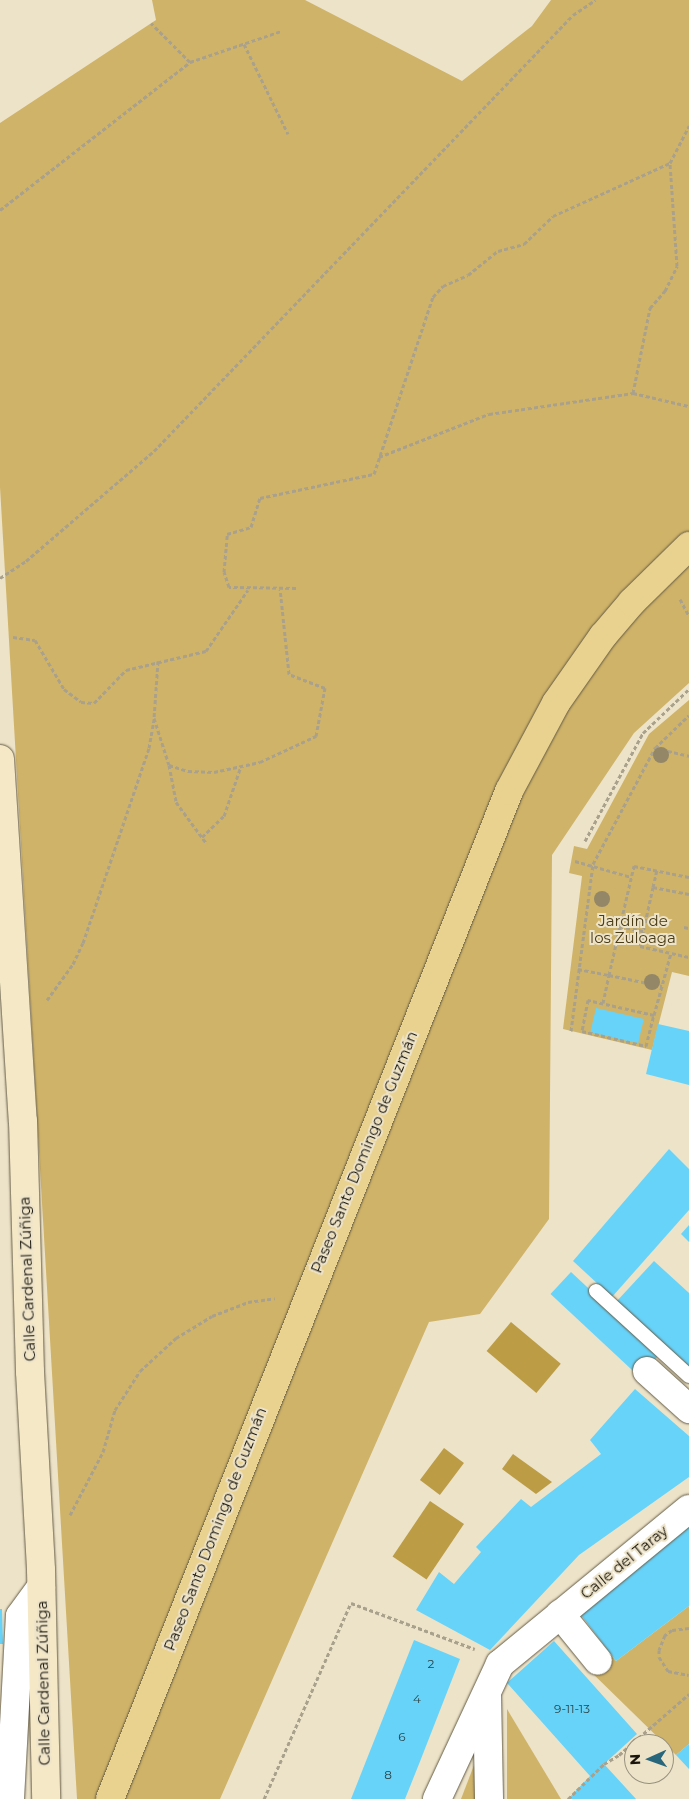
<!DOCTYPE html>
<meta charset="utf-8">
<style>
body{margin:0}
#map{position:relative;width:689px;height:1799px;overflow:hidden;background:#ede3c9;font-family:Montserrat,sans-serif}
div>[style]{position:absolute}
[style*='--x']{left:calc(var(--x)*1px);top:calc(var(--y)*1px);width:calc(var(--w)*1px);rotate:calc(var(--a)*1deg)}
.green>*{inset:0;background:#cfb369}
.water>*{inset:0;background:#bc9c45;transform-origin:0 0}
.building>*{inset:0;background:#68d3f9;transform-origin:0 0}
.path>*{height:3px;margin-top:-1.5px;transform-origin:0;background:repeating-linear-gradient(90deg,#a9a18c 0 4px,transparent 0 6.5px)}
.roads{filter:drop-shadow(0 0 1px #635a44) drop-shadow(0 0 1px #635a44)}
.lane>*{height:14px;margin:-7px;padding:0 7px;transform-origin:7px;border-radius:7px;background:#fff}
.street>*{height:28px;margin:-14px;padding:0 14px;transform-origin:14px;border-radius:14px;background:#fff}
.secondary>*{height:28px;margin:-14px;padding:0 14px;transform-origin:14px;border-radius:14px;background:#f4e8c7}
.primary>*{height:28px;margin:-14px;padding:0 14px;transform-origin:14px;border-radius:14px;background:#e9d18f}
.trees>*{width:16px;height:16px;margin:-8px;border-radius:50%;background:#938767}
span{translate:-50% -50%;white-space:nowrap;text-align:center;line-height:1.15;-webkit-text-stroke:4px #ede3c9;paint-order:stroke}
.number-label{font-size:12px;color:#2c4446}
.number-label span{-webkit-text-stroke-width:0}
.park-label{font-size:15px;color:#4a3c17}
.street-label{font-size:15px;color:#18140b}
.north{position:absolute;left:624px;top:1734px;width:50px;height:50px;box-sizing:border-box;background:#ede3c9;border:1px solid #98907d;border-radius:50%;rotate:268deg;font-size:14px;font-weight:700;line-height:20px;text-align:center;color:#18140b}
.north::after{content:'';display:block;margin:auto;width:18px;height:22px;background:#28667c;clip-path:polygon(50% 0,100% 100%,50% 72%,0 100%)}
</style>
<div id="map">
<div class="green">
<div style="clip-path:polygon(152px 0,305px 0,462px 81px,532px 26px,551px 0,689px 0,689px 683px,634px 733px,552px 855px,549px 1219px,480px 1314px,429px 1322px,220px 1799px,77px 1799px,0 487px,0 123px,156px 20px)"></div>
<div style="clip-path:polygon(689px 700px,689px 976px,672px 972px,652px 1050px,563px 1029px,582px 876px,569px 873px,574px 846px,587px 849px,649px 734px)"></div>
<div style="clip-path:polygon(689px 1606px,689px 1744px,676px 1755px,586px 1667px,609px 1652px,616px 1661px)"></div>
<div style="clip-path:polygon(507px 1709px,561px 1799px,507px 1799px)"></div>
<div style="clip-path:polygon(476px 1760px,475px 1799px,461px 1799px)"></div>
</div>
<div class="water">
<div style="left:511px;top:1322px;width:65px;height:38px;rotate:40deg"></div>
<div style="left:444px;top:1448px;width:25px;height:40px;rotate:37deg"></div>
<div style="clip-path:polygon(513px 1454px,552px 1482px,536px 1494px,502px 1469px)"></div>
<div style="left:430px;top:1501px;width:41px;height:67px;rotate:34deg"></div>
</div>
<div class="building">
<div style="left:596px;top:1008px;width:49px;height:25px;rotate:13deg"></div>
<div style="clip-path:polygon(658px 1024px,689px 1031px,689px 1085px,646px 1074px)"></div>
<div style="clip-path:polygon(669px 1149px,689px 1169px,689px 1210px,612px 1297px,573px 1261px)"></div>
<div style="clip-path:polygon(689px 1225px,689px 1242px,681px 1234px)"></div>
<div style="clip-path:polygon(654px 1261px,689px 1293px,689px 1366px,616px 1302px)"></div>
<div style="left:571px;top:1272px;width:121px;height:30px;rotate:43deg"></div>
<div style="clip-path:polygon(635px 1389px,689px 1436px,689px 1477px,579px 1555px,490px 1650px,416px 1610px,439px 1572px,454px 1584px,481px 1552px,476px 1547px,521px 1499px,531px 1507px,601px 1454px,590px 1440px)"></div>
<div style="clip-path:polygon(689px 1526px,689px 1606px,616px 1661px,578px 1611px)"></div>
<div style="clip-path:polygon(0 1609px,2px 1609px,3px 1644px,0 1644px)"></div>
<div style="clip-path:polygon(414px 1640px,460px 1659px,419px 1764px,405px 1799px,351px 1799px)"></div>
<div style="clip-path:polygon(554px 1641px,637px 1734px,604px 1764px,636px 1799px,568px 1799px,590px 1776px,507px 1683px)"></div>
<div style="clip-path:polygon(689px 1744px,689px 1769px,676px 1755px)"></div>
</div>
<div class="path">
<div style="--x:244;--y:44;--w:100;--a:63.9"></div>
<div style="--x:190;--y:62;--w:96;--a:-18.8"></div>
<div style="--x:0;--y:210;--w:241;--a:-37.9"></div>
<div style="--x:190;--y:62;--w:55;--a:-135"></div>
<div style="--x:633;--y:393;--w:57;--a:13.1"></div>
<div style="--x:379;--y:457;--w:118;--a:-21.4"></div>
<div style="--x:489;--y:414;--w:146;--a:-8.3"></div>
<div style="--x:633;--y:393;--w:87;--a:-78.7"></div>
<div style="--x:650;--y:308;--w:23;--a:-49"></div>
<div style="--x:665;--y:291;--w:28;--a:-64"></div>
<div style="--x:677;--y:266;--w:103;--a:-93.9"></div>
<div style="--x:0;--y:578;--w:31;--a:-33"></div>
<div style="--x:26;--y:561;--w:169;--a:-40.7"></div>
<div style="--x:154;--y:451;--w:605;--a:-46.14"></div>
<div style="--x:573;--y:15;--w:27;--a:-34"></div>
<div style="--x:296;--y:588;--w:67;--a:-179.1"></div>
<div style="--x:229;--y:587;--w:16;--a:-108"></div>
<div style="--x:224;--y:572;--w:38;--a:-85"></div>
<div style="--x:227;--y:534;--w:25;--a:-16"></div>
<div style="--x:251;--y:527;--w:30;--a:-73"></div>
<div style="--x:260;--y:498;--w:116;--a:-11.9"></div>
<div style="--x:374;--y:474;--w:187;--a:-71.6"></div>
<div style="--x:433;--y:297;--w:15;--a:-48"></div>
<div style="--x:443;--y:286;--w:27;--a:-24"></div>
<div style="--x:468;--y:275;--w:38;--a:-39"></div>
<div style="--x:498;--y:251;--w:27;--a:-15"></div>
<div style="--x:524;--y:244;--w:40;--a:-44"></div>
<div style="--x:553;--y:216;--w:128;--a:-24.4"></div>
<div style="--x:670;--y:163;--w:42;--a:-62.8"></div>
<div style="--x:680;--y:599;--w:19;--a:62"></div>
<div style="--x:13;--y:637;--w:22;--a:8"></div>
<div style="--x:35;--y:640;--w:57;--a:59.4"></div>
<div style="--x:64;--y:689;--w:21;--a:37"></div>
<div style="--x:81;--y:702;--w:13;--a:4"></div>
<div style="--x:94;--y:703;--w:46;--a:-45.9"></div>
<div style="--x:126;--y:670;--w:82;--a:-13.4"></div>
<div style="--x:206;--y:651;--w:74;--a:-55.5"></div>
<div style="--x:158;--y:661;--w:57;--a:94"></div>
<div style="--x:154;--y:718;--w:49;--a:72.3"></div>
<div style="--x:169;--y:765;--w:20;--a:18"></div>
<div style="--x:188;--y:771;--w:26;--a:2"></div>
<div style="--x:214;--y:772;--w:47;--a:-12.3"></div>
<div style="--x:260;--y:762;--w:62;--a:-24.9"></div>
<div style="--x:316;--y:736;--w:49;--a:-79.4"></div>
<div style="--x:325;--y:688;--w:39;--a:-159"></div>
<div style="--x:289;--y:674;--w:85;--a:-96"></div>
<div style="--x:655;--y:748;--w:35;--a:13"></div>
<div style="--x:169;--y:765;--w:38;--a:79"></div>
<div style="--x:176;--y:802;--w:52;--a:53.6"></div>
<div style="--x:202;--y:837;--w:30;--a:-44"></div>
<div style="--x:224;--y:816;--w:53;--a:-71.2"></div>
<div style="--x:585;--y:841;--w:123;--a:-61.8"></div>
<div style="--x:643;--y:733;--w:64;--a:-43.7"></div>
<div style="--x:575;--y:861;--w:58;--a:15.9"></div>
<div style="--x:653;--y:887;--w:17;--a:-77"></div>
<div style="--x:689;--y:894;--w:37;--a:-169"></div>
<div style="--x:653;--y:887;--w:60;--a:102.4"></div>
<div style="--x:640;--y:946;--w:50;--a:12.7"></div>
<div style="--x:684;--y:927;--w:5;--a:11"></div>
<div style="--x:643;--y:931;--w:24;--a:-168"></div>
<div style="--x:620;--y:926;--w:62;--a:-76.9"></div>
<div style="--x:634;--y:866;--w:56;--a:11.3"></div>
<div style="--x:578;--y:969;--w:32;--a:11"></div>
<div style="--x:609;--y:975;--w:50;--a:-77.3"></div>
<div style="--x:47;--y:1000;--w:44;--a:-54.2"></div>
<div style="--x:73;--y:964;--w:23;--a:-65"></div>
<div style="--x:83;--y:943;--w:206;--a:-71.3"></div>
<div style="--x:149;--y:748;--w:29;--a:-80"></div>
<div style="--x:603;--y:1003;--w:29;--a:-78"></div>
<div style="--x:609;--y:975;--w:54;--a:11.7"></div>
<div style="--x:654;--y:1015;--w:68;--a:-167.2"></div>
<div style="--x:588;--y:1000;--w:32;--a:101"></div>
<div style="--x:582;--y:1031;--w:66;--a:13.2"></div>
<div style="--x:646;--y:1046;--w:32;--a:-76"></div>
<div style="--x:654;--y:1015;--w:64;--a:-74.7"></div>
<div style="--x:571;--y:1031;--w:168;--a:-82.5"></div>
<div style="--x:593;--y:864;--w:132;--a:-61.9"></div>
<div style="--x:655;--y:748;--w:47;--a:-44.1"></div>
<div style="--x:70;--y:1515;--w:71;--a:-62.4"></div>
<div style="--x:103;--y:1452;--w:44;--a:-74.1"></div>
<div style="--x:115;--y:1410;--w:46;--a:-57.3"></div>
<div style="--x:140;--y:1371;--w:49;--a:-42.5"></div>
<div style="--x:176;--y:1338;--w:42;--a:-31.4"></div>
<div style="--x:212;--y:1316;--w:39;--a:-21"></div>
<div style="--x:248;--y:1302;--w:27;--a:-8"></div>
<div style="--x:689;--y:1628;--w:17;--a:173"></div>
<div style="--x:672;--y:1630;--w:9;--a:144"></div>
<div style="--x:665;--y:1635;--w:16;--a:112"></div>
<div style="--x:659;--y:1650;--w:7;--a:90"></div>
<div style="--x:659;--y:1657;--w:17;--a:57"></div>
<div style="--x:668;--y:1671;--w:21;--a:11"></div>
<div style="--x:264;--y:1799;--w:214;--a:-66.1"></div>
<div style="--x:351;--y:1603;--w:132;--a:20.4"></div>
<div style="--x:568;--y:1799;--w:50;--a:-44.2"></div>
<div style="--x:604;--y:1764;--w:17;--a:-31"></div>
<div style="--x:619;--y:1755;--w:93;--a:-41.1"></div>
</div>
<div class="roads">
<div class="lane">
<div style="--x:596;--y:1291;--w:126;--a:42.4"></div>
</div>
<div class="street">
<div style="--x:647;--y:1371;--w:57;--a:42.1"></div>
<div style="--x:560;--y:1614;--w:60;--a:51"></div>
<div style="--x:487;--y:1694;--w:105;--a:88.9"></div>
<div style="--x:10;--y:1799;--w:183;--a:-86.9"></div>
<div style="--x:20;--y:1616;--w:36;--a:-54"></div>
<div style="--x:437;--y:1799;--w:149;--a:-65"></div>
<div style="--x:500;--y:1664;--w:244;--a:-39.4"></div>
</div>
<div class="secondary">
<div style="--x:0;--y:759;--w:363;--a:86.4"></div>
<div style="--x:23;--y:1121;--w:251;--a:88.4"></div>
<div style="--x:30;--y:1372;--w:198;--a:86.8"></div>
<div style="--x:41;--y:1570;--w:229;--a:88.7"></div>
</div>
<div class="primary">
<div style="--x:110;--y:1799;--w:1084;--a:-68.4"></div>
<div style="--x:509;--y:791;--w:100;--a:-61.9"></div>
<div style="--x:556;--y:703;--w:82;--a:-55"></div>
<div style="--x:603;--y:636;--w:45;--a:-49.5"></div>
<div style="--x:632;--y:602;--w:80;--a:-44.5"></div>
</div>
</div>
<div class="trees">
<div style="left:661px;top:755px"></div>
<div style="left:602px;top:899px"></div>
<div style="left:652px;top:982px"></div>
</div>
<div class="number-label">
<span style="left:431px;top:1664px">2</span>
<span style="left:417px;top:1699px">4</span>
<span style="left:572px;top:1709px">9-11-13</span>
<span style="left:402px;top:1737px">6</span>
<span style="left:388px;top:1775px">8</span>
</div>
<div class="park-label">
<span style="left:633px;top:929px">Jardín de<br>los Zuloaga</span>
</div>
<div class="street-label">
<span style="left:364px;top:1152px;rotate:-68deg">Paseo Santo Domingo de Guzmán</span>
<span style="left:27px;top:1279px;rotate:-92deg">Calle Cardenal Zúñiga</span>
<span style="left:215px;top:1529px;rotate:-69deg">Paseo Santo Domingo de Guzmán</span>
<span style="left:624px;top:1562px;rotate:-39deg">Calle del Taray</span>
<span style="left:43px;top:1683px;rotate:-91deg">Calle Cardenal Zúñiga</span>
</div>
<div class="north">N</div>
</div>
